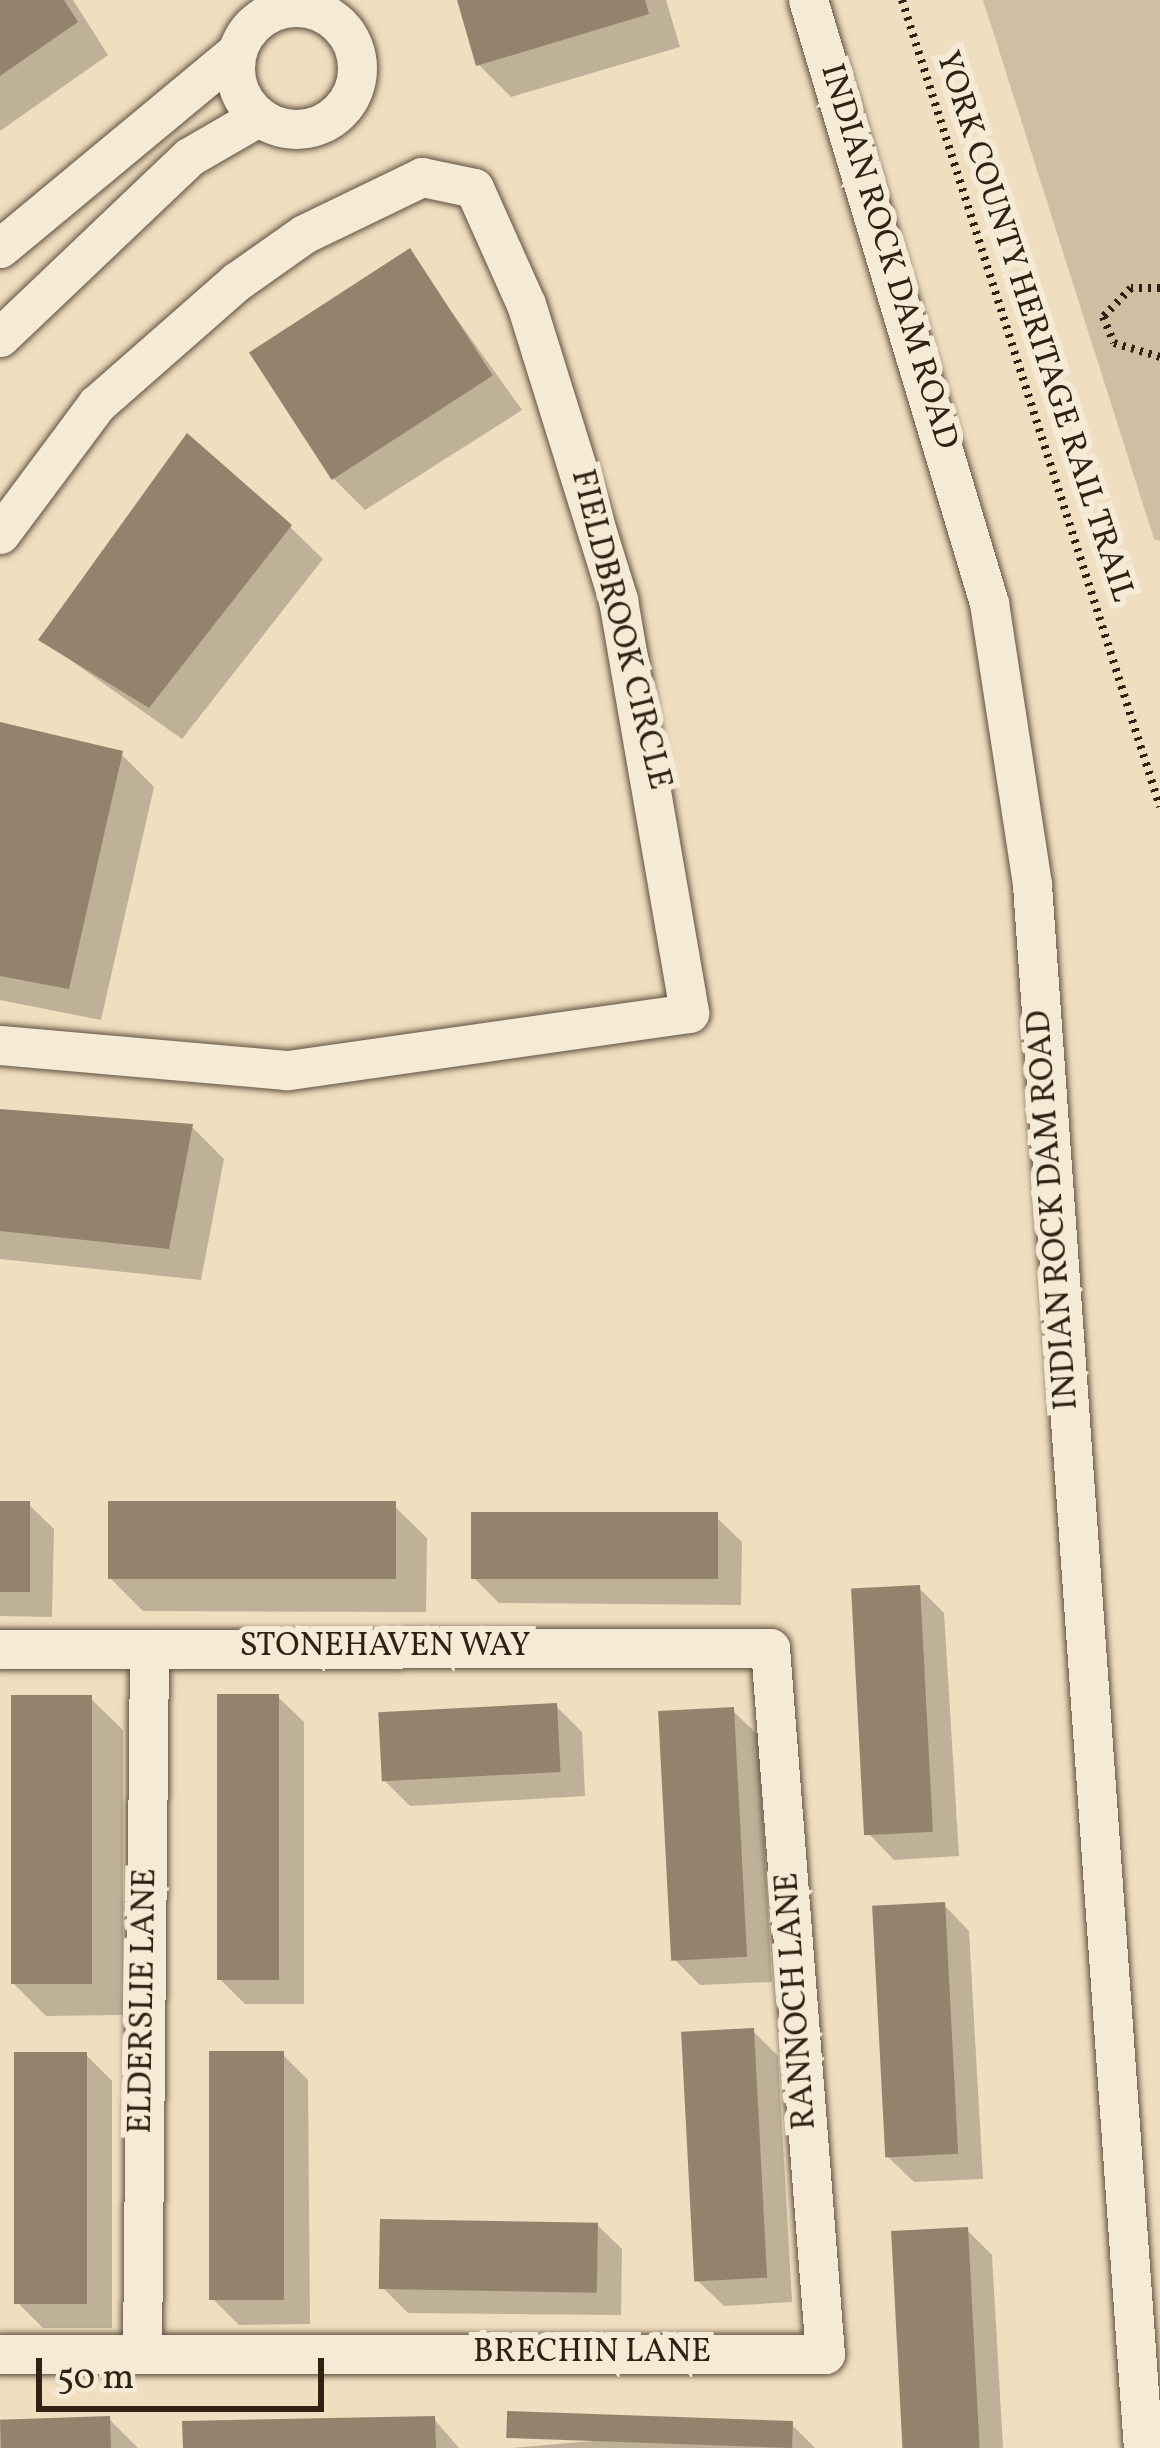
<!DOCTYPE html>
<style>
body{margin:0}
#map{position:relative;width:1160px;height:2448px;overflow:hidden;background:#efdebf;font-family:Vollkorn,serif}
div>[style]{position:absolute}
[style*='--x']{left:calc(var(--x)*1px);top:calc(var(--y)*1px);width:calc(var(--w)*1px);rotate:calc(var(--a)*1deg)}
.green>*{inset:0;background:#cfbea2}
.shadow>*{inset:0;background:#0003}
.building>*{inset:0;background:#93836c;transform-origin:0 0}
.path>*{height:8px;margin-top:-4px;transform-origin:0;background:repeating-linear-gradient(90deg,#302113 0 3px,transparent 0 9px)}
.roads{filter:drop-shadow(0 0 3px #60503e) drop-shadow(0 0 3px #60503e)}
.minor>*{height:39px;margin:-19.5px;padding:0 19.5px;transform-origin:19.5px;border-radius:19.5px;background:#f5ead5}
.minor>.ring{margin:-19.5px;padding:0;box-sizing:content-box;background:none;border:39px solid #f5ead5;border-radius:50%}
span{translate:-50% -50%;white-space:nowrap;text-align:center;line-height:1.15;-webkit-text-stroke:12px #f5ead5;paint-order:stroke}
.street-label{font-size:33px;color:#302113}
.scale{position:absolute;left:36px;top:2358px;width:288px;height:54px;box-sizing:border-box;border:6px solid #302113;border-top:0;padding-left:15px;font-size:36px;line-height:42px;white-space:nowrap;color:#302113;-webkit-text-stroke:9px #f5ead5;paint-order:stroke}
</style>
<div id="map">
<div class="green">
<div style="clip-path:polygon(983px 0,1160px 0,1160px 541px,1154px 539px)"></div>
</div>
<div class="shadow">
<div style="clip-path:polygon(0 0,73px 0,108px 55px,0 131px)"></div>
<div style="clip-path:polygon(460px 0,666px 0,680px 47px,511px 97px,478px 64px)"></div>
<div style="clip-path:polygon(409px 252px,522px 410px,365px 510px,333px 478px)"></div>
<div style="clip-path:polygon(290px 527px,323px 559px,182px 739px,42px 640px)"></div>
<div style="clip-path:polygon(0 725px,121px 754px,154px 787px,101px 1020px,0 1000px)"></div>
<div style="clip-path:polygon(0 1112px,192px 1127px,224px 1159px,201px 1280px,0 1259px)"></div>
<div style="clip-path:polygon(0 1504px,28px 1504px,54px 1529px,52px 1617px,0 1616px)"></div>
<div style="clip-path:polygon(394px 1506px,427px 1538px,426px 1612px,143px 1611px,110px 1578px)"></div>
<div style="clip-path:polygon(716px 1517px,742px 1542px,741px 1605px,499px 1603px,474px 1578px)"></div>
<div style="clip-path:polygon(919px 1588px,944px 1613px,959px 1856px,894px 1860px,869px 1834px)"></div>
<div style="clip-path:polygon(278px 1697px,304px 1722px,304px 2004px,245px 2004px,220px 1979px)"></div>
<div style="clip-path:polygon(90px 1698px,123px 1730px,123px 2015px,46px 2016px,13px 1983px)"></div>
<div style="clip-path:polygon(556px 1706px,582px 1732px,585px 1796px,410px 1806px,385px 1781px)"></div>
<div style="clip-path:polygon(732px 1710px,758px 1735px,772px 1982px,700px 1985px,675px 1960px)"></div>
<div style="clip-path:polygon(944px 1905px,969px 1931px,983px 2179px,914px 2182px,888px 2157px)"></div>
<div style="clip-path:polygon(753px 2031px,778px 2056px,792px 2302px,724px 2306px,698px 2281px)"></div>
<div style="clip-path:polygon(282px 2054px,308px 2080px,310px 2324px,239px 2325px,214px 2300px)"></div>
<div style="clip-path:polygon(86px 2055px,112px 2081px,112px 2328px,43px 2328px,18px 2303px)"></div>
<div style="clip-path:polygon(596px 2224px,622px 2249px,621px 2315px,408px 2313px,382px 2287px)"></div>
<div style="clip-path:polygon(967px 2230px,992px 2255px,1003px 2448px,905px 2448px)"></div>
<div style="clip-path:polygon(109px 2419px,138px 2448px,0 2448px,0 2420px)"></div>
<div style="clip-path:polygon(434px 2419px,459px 2448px,186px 2448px)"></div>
<div style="clip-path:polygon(791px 2424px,815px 2448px,511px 2448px)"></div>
</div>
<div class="building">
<div style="clip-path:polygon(0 0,64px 0,78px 22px,0 76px)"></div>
<div style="clip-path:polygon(457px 0,645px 0,649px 14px,476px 66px)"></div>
<div style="left:410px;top:248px;width:152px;height:192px;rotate:57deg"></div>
<div style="clip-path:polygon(187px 433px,292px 525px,149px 708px,38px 640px)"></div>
<div style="clip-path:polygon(0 722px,123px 751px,69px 989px,0 976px)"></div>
<div style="clip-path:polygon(0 1109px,193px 1124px,169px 1249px,0 1231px)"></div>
<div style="left:0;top:1501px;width:30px;height:91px"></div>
<div style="left:108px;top:1501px;width:288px;height:78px"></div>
<div style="left:471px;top:1512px;width:247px;height:67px"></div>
<div style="left:920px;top:1585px;width:247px;height:69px;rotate:87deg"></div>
<div style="left:217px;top:1694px;width:62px;height:286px"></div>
<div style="left:11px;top:1695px;width:81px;height:289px"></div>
<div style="left:557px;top:1703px;width:69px;height:179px;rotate:87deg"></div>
<div style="left:734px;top:1707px;width:250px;height:76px;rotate:87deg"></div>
<div style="left:945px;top:1902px;width:252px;height:73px;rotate:87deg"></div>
<div style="left:754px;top:2028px;width:250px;height:73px;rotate:87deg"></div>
<div style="left:284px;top:2051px;width:249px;height:75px;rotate:90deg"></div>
<div style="left:87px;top:2052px;width:252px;height:73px;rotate:90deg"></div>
<div style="left:380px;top:2219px;width:218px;height:70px;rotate:1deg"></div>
<div style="left:968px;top:2227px;width:221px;height:77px;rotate:87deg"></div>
<div style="left:110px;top:2416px;width:32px;height:110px;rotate:88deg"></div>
<div style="clip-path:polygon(435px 2416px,436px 2448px,183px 2448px,182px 2421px)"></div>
<div style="left:793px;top:2421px;width:27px;height:286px;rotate:92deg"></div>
</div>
<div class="path">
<div style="--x:902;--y:0;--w:847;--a:72.27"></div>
<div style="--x:1160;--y:288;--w:29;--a:180"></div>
<div style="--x:1131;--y:288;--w:40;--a:134"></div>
<div style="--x:1103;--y:317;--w:28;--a:67"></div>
<div style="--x:1114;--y:343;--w:48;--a:16.9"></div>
</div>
<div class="roads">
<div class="minor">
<div style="--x:808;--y:0;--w:630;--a:73.29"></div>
<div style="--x:989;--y:603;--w:285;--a:81.3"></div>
<div style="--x:1032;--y:885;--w:1567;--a:85.94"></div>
<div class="ring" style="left:235px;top:7px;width:83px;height:83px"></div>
<div style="--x:0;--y:248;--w:307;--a:-39.7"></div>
<div style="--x:0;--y:337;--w:261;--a:-43.6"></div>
<div style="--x:189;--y:157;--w:80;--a:-30.1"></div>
<div style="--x:0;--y:534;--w:162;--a:-53.3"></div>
<div style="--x:97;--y:404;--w:185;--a:-41.3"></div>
<div style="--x:236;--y:282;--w:83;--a:-35.2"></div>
<div style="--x:304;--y:234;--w:131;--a:-25.8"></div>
<div style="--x:422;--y:177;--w:53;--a:11.9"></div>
<div style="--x:474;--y:188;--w:127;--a:65.9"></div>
<div style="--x:526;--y:304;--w:310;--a:72.7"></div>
<div style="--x:618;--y:600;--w:419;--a:80.2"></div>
<div style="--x:689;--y:1013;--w:407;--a:171.9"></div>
<div style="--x:286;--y:1070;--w:287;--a:-175"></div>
<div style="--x:0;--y:1649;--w:770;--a:-0.07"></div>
<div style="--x:770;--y:1648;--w:708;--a:85.55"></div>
<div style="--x:825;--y:2354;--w:825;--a:180"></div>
<div style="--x:142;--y:2354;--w:705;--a:-89.43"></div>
</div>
</div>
<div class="street-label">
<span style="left:887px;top:257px;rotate:73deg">INDIAN ROCK DAM ROAD</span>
<span style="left:1033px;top:327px;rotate:72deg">YORK COUNTY HERITAGE RAIL TRAIL</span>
<span style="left:619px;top:630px;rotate:76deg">FIELDBROOK CIRCLE</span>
<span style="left:1055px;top:1210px;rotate:-94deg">INDIAN ROCK DAM ROAD</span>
<span style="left:385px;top:1648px">STONEHAVEN WAY</span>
<span style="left:145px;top:2001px;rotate:-89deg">ELDERSLIE LANE</span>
<span style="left:798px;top:2001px;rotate:-94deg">RANNOCH LANE</span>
<span style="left:592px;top:2354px">BRECHIN LANE</span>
</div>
<div class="scale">50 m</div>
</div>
